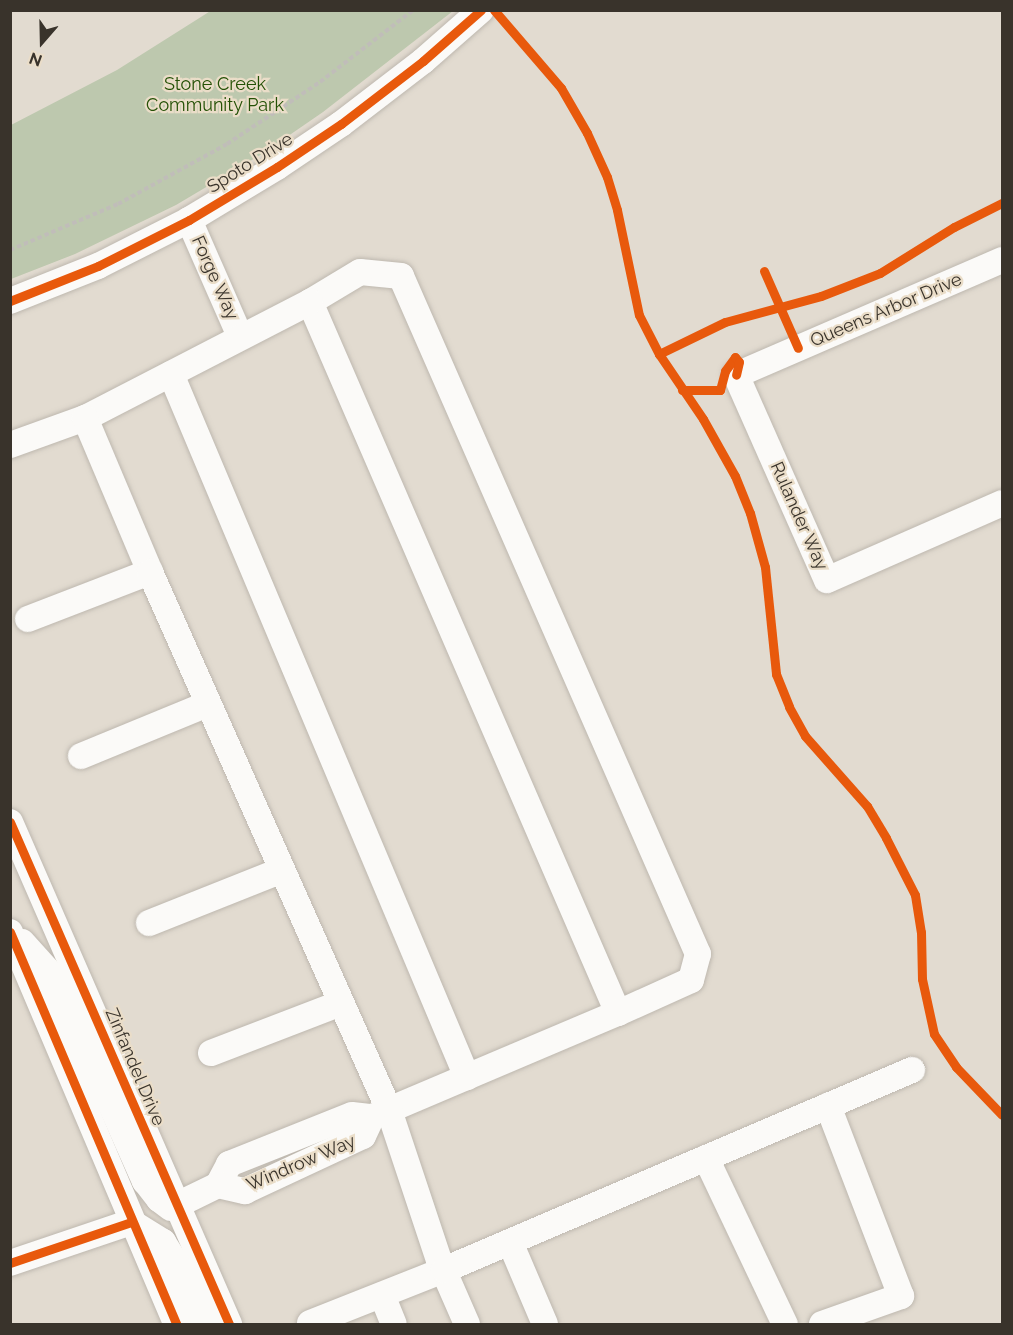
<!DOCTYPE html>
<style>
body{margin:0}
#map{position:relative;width:1013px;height:1335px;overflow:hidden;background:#e2dbd0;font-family:Raleway,sans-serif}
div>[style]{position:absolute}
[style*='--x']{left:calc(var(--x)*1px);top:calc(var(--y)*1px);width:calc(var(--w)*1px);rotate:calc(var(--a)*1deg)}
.green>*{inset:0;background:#bdc8ae}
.path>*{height:4px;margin-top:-2px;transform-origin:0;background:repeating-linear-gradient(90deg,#c0bdb9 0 4.5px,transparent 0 7.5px)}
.roads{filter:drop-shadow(0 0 2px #beb8af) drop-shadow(0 0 2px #beb8af)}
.minor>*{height:26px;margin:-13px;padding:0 13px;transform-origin:13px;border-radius:13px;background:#fbfaf8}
.cycleway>*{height:9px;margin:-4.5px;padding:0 4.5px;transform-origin:4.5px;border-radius:4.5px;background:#e8590c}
span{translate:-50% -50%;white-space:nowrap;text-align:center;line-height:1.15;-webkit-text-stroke:4.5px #eaddc8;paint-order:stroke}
.park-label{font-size:18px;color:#245106}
.street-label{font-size:18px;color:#39332b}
.frame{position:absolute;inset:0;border:12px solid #39332b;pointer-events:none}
.north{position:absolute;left:12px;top:12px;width:60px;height:60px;-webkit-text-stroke:4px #eaddc8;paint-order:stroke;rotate:200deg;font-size:16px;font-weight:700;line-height:24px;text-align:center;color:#39332b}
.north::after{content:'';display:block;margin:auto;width:21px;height:27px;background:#39332b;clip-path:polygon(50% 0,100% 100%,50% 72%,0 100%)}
</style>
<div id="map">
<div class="green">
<div style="clip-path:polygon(212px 10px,453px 11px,323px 112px,262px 154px,176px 205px,75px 254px,11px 279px,11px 125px,117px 70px)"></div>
</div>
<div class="path">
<div style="--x:10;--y:250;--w:117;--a:-23.1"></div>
<div style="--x:118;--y:204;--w:124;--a:-28.8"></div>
<div style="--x:227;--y:144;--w:112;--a:-33.7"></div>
<div style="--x:320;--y:82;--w:118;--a:-37.7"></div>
</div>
<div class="roads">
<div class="minor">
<div style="--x:189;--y:220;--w:127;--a:66.3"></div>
<div style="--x:1002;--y:260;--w:290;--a:156.6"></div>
<div style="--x:736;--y:375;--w:224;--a:66.1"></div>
<div style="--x:827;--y:580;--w:191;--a:-23.7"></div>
<div style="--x:10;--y:301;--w:95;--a:-21.7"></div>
<div style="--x:98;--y:266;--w:102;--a:-26.8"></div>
<div style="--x:189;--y:220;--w:103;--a:-31.1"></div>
<div style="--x:277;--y:167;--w:77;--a:-33.9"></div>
<div style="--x:341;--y:124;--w:103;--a:-37.5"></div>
<div style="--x:423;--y:61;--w:77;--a:-41.3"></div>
<div style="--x:310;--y:302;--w:775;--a:66.58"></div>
<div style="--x:171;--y:374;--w:763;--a:67.17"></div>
<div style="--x:10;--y:445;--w:80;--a:-19.8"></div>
<div style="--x:28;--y:619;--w:131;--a:-21.1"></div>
<div style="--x:81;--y:756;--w:137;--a:-22.3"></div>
<div style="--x:10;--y:822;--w:548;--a:66.43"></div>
<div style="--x:149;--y:923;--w:143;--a:-21.7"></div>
<div style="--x:10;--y:932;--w:426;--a:67"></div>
<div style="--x:22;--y:942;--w:36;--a:48"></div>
<div style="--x:46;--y:969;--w:31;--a:58"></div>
<div style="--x:62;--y:995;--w:204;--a:66"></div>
<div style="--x:145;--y:1181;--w:23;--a:52"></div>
<div style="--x:159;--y:1199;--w:15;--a:37"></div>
<div style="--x:211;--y:1053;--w:139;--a:-21"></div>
<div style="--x:706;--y:1158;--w:184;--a:64.6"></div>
<div style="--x:218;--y:1185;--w:24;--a:-62"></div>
<div style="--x:229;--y:1164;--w:132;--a:-21.7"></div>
<div style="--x:352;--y:1115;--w:20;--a:6"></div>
<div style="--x:372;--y:1117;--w:18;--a:-22"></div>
<div style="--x:389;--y:1110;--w:249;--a:-23"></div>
<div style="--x:618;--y:1013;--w:80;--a:-24.3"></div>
<div style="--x:691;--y:980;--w:27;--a:-75"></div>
<div style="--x:698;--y:954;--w:740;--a:-113.66"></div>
<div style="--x:401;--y:276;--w:41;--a:-174.4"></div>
<div style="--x:360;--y:272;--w:58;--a:149"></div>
<div style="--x:310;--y:302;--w:253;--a:152.7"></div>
<div style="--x:85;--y:418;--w:167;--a:67.1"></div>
<div style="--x:150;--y:572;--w:589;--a:66.05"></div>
<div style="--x:389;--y:1110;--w:158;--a:71.6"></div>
<div style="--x:439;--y:1260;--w:70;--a:66.4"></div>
<div style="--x:177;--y:1205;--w:46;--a:-26"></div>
<div style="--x:218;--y:1185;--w:28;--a:13"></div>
<div style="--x:245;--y:1191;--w:130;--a:-25"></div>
<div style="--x:363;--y:1136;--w:21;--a:-65"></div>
<div style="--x:131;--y:1222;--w:38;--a:32"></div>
<div style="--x:163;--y:1242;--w:26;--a:58"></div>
<div style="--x:177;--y:1264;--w:65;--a:66.6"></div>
<div style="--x:510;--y:1242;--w:89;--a:66.9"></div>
<div style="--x:10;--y:1263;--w:128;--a:-18.7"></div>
<div style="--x:382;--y:1295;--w:31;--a:68"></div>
<div style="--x:310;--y:1323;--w:144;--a:-21.6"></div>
<div style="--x:444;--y:1270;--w:509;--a:-23.14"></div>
<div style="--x:822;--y:1324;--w:84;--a:-19.5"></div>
<div style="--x:901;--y:1296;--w:204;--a:-111"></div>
</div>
</div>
<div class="cycleway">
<div style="--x:494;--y:10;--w:103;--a:49.3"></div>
<div style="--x:561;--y:88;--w:52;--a:60"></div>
<div style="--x:587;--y:133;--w:48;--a:65.6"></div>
<div style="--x:607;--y:177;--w:34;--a:73"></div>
<div style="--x:617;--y:210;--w:107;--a:78.2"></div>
<div style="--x:639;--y:315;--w:44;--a:62.9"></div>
<div style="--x:659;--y:354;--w:78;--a:55.9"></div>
<div style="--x:703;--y:419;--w:65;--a:60.7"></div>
<div style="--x:735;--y:476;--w:40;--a:68"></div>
<div style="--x:750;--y:513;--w:56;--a:74.5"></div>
<div style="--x:765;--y:567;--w:108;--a:84.1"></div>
<div style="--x:776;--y:674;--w:35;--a:68"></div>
<div style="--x:789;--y:707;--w:33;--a:61"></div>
<div style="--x:805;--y:736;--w:94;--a:48.5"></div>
<div style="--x:867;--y:806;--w:37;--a:59"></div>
<div style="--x:886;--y:838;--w:64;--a:63"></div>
<div style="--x:915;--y:895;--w:37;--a:81"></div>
<div style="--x:921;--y:932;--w:47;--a:88.8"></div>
<div style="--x:922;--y:979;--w:56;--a:77.7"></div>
<div style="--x:934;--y:1034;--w:40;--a:56"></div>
<div style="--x:956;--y:1067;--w:66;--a:46.2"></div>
<div style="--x:764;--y:271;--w:84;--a:66.2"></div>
<div style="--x:10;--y:301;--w:95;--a:-21.7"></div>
<div style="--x:98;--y:266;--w:102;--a:-26.8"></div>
<div style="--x:189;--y:220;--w:103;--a:-31.1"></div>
<div style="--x:277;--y:167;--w:77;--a:-33.9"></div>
<div style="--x:341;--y:124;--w:103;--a:-37.5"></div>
<div style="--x:423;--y:61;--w:77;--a:-41.3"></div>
<div style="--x:659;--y:354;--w:73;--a:-25.9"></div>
<div style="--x:725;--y:322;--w:99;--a:-15.2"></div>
<div style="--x:821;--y:296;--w:63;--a:-21.3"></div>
<div style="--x:880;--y:273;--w:87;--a:-31.9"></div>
<div style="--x:954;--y:227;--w:54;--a:-26.6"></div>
<div style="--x:682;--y:390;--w:38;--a:0"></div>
<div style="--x:720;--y:390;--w:20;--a:-75"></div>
<div style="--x:725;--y:371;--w:17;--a:-54"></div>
<div style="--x:735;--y:357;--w:6;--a:51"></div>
<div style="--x:739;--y:362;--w:13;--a:103"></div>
<div style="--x:10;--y:822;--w:548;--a:66.43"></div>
<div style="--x:10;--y:932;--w:426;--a:67"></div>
<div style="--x:10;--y:1263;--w:128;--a:-18.7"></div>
</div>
<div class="park-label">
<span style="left:215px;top:95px">Stone Creek<br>Community Park</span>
</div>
<div class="street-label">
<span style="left:250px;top:163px;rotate:-32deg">Spoto Drive</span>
<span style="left:215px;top:278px;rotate:66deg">Forge Way</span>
<span style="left:886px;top:310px;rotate:-23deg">Queens Arbor Drive</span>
<span style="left:799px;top:516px;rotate:66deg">Rulander Way</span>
<span style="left:135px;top:1067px;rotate:67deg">Zinfandel Drive</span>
<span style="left:301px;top:1163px;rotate:-23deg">Windrow Way</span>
</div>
<div class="frame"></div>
<div class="north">N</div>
</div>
